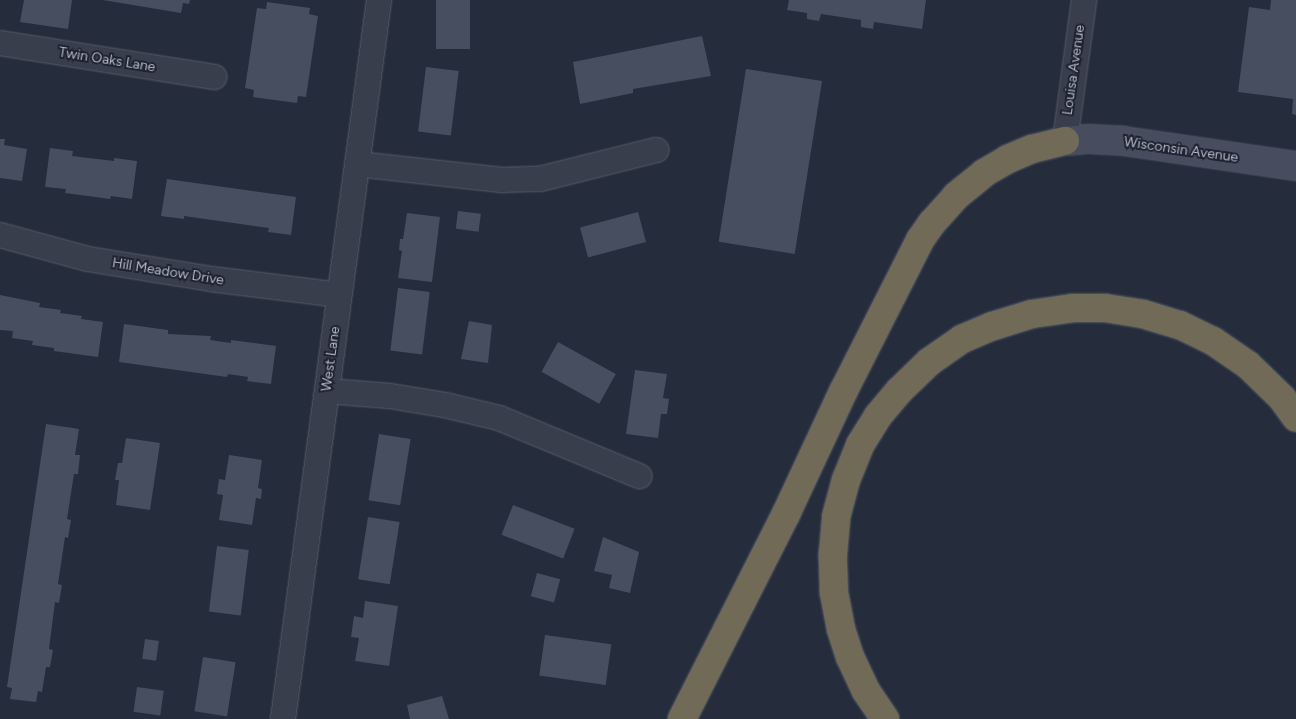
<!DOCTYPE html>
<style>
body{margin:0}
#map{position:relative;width:1296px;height:719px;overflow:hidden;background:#252c3b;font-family:Figtree,sans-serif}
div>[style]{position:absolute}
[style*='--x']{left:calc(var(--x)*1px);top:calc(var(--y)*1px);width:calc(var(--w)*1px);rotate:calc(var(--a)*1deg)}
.building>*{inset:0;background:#474e60;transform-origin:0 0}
.roads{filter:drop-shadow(0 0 1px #575c6a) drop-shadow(0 0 1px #575c6a)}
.minor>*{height:24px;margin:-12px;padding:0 12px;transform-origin:12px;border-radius:12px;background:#393e4c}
.secondary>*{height:28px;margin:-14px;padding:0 14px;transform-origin:14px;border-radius:14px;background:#474d5e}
.motorway>*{height:28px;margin:-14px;padding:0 14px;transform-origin:14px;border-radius:14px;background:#716a56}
span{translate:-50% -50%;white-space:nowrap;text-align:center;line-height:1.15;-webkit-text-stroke:4px #1e2331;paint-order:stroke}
.street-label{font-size:14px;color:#b5b9c7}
</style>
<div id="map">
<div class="building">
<div style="clip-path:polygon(24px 0,72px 0,68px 29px,20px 22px)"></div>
<div style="clip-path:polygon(103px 0,190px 0,189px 4px,183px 3px,181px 13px)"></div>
<div style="left:436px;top:0;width:34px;height:49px"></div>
<div style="clip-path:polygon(789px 0,926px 0,922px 29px,874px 22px,873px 29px,861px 27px,861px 20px,821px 14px,819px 21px,807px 19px,807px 13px,787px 10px)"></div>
<div style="clip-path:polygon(1271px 0,1296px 0,1296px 115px,1292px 114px,1293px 99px,1238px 92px,1249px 7px,1270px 10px)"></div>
<div style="clip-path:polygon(267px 2px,310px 8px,309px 14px,318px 16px,306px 97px,298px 96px,297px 103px,253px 97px,254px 90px,245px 88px,257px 8px,266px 9px)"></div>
<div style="clip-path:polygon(702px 36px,711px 76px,633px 89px,633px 93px,580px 104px,573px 62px)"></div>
<div style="left:426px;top:67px;width:33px;height:65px;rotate:7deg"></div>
<div style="left:746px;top:69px;width:77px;height:175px;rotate:9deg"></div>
<div style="clip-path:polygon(0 139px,5px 139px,4px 145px,27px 149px,22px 181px,0 178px)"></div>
<div style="clip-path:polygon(50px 148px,73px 151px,72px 156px,114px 161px,114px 158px,137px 161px,132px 199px,111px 196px,110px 199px,65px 193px,66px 189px,45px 187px)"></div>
<div style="clip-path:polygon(167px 179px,296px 197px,291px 235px,268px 232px,269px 228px,184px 216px,184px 219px,161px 216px)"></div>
<div style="left:458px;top:211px;width:23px;height:18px;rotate:7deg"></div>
<div style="left:638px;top:212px;width:31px;height:60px;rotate:75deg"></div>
<div style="clip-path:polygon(407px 213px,440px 217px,432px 282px,398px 278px,402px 251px,399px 250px,400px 239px,403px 239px)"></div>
<div style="left:398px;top:288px;width:32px;height:63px;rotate:7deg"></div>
<div style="clip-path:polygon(0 295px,40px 303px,39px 307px,61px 310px,60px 313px,82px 316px,81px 319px,103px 322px,98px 357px,54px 351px,54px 348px,32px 345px,33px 341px,12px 338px,13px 331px,0 330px)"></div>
<div style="clip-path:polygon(469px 321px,492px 325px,488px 363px,461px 359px)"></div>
<div style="clip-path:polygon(124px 324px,168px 330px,168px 334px,211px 336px,210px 340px,231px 343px,231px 340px,276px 346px,271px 384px,247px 381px,248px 377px,228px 374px,227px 377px,119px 362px)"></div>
<div style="left:558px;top:342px;width:66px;height:34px;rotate:29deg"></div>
<div style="clip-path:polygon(635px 370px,667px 374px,663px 398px,669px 399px,667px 414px,661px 414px,658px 438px,626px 434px)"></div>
<div style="clip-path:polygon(46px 424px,79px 429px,75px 455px,80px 455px,78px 474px,74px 474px,67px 519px,71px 520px,68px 538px,65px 537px,58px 584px,62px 585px,59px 603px,55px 602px,49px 649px,53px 650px,50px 667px,46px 667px,42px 692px,38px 691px,36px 702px,10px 699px,12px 688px,7px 687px)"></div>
<div style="left:379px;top:434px;width:32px;height:67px;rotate:9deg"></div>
<div style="clip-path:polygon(126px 438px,160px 443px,150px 510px,116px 505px,119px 480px,115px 480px,118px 463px,122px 463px)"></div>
<div style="clip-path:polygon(229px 455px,262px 460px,258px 488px,262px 489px,261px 499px,256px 498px,252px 525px,219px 520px,223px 495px,217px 494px,219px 479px,225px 480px)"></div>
<div style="left:513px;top:505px;width:66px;height:32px;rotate:21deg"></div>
<div style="left:368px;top:517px;width:32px;height:63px;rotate:9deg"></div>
<div style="clip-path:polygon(603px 537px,639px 552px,630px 593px,609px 588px,612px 575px,594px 571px)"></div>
<div style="left:217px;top:546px;width:32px;height:66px;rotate:7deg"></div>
<div style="left:537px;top:573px;width:24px;height:24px;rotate:15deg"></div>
<div style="clip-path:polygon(365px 601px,398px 606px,389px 666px,355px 661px,359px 638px,351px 637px,354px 616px,363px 618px)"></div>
<div style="left:545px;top:635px;width:67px;height:41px;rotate:8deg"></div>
<div style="left:145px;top:639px;width:14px;height:20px;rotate:8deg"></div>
<div style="left:203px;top:657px;width:33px;height:55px;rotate:9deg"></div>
<div style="left:137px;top:687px;width:27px;height:25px;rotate:8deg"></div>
<div style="clip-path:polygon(442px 696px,449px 719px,410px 719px,407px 705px)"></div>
</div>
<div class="roads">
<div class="minor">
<div style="--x:0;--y:43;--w:217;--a:9"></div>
<div style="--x:1065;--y:141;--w:142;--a:-82.3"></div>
<div style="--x:357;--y:164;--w:146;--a:6.3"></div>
<div style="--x:502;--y:180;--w:38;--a:-2"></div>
<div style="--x:540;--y:179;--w:120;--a:-14"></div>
<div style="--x:0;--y:235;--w:91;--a:15.3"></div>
<div style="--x:88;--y:259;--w:125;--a:9.2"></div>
<div style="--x:211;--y:279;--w:129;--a:7.1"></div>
<div style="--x:327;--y:391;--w:63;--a:4.5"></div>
<div style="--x:390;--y:396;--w:56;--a:9.3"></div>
<div style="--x:445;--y:405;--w:56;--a:13.5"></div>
<div style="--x:499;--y:418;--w:152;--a:22.5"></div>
<div style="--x:283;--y:719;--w:725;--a:-82.39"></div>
</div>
<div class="secondary">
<div style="--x:1065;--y:141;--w:24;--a:-5"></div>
<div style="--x:1089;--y:139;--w:35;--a:3"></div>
<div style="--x:1124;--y:141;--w:174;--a:8.3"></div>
</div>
<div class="motorway">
<div style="--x:682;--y:719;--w:230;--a:-63.1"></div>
<div style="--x:786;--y:514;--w:135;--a:-65"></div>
<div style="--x:843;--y:392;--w:170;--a:-63.1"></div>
<div style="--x:920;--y:240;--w:21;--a:-55"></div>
<div style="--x:932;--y:223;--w:36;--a:-48"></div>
<div style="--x:956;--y:196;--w:36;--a:-39"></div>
<div style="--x:984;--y:173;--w:28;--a:-30"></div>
<div style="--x:1008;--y:159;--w:26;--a:-23"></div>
<div style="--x:1032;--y:149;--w:34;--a:-14"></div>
<div style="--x:885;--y:719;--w:34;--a:-124"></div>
<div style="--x:866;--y:691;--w:38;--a:-115"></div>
<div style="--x:850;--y:657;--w:29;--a:-108"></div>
<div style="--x:841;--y:629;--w:38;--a:-101"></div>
<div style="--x:834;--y:592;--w:38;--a:-92"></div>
<div style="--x:833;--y:554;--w:37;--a:-85"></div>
<div style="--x:836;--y:517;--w:38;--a:-75"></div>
<div style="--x:846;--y:480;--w:38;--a:-68"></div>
<div style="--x:860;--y:445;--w:34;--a:-58"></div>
<div style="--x:878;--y:416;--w:33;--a:-50"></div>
<div style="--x:899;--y:391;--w:42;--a:-44"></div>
<div style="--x:929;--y:362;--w:40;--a:-34.9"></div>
<div style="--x:962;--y:339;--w:34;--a:-23"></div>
<div style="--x:993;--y:326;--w:41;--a:-17.1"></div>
<div style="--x:1032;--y:314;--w:41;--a:-8.3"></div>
<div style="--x:1073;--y:308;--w:32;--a:0"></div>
<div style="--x:1105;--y:308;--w:38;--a:9"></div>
<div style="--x:1143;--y:314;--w:39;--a:17"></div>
<div style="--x:1180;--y:325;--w:37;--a:26"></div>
<div style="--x:1213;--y:341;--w:42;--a:34.4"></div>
<div style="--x:1248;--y:365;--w:47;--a:44.1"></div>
<div style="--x:1282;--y:398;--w:24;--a:54"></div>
</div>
</div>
<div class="street-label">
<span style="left:107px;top:60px;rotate:9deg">Twin Oaks Lane</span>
<span style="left:1074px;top:70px;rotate:-82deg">Louisa Avenue</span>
<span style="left:1181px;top:150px;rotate:8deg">Wisconsin Avenue</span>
<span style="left:168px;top:272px;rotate:9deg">Hill Meadow Drive</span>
<span style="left:331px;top:359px;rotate:-82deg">West Lane</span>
</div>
</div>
